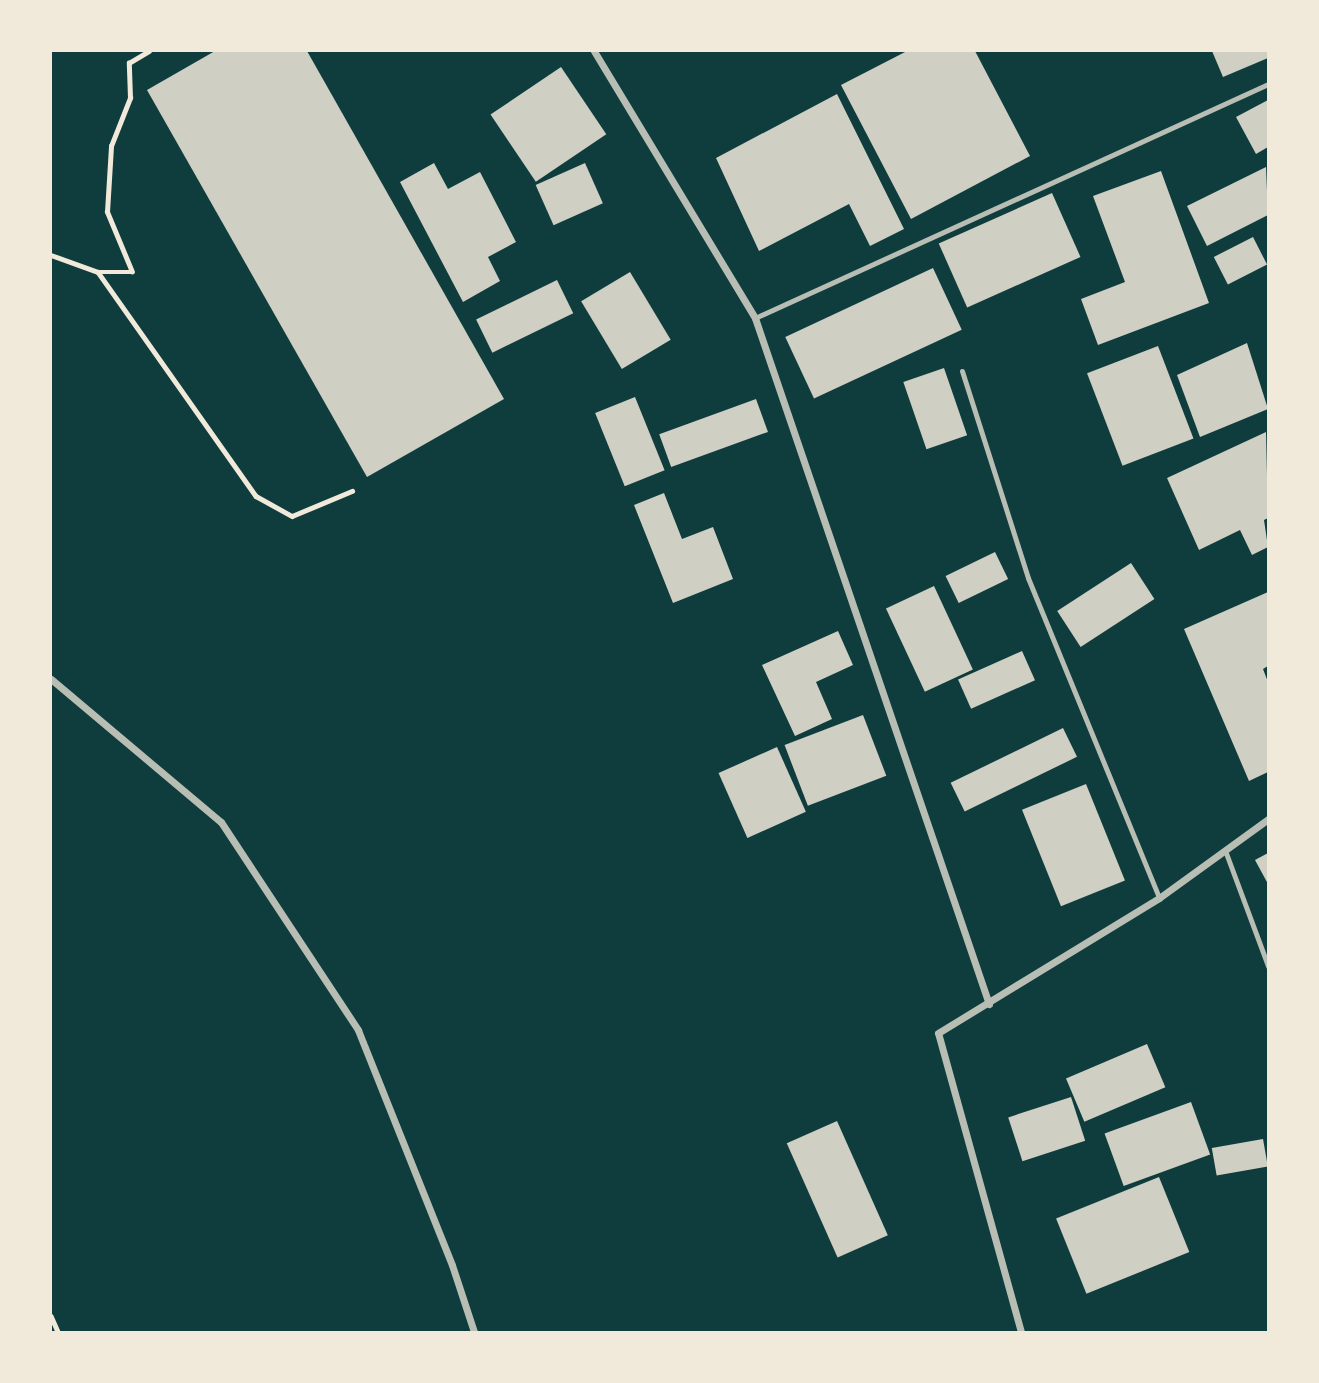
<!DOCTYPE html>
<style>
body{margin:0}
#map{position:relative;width:1319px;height:1383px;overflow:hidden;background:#0f3d3e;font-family:Inter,sans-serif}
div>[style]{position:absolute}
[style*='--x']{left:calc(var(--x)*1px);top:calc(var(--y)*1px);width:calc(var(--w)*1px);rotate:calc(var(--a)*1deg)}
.building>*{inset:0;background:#cfcfc3;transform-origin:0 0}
.path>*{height:4.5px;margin:-2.25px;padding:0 2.25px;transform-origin:2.25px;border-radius:2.25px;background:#f1e9da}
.service>*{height:5px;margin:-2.5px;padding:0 2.5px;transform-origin:2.5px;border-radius:2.5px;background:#b8beb3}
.minor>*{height:7px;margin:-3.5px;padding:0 3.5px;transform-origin:3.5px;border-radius:3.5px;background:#b8beb3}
span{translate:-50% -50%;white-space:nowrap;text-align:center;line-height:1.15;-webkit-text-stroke:7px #f1e9da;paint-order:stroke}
.frame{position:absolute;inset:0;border:52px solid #f1e9da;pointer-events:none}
</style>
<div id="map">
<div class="building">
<div style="clip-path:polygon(215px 51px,307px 51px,504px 399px,367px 477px,147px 90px)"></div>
<div style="clip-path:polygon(907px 51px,975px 51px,1030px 156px,911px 219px,841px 85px)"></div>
<div style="clip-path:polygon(1212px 51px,1268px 51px,1268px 58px,1223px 77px)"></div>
<div style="left:561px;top:67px;width:81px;height:85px;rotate:56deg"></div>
<div style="clip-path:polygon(837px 94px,904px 229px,870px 246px,849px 204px,759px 251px,716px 158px)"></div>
<div style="clip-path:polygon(1268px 100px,1268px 147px,1256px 154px,1236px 117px)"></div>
<div style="clip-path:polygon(434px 163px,448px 189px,480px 172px,516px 242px,488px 257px,500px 281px,463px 302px,400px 182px)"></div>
<div style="left:585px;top:163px;width:44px;height:54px;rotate:66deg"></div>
<div style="clip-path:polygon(1266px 167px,1268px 215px,1207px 246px,1187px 206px)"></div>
<div style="clip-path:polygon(1161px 171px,1209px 303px,1098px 345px,1081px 299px,1125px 282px,1093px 196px)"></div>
<div style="left:1052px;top:193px;width:70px;height:124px;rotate:66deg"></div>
<div style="left:1253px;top:237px;width:31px;height:44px;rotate:63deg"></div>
<div style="left:933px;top:268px;width:68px;height:163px;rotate:65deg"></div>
<div style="left:630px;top:272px;width:79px;height:57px;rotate:59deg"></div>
<div style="left:557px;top:280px;width:37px;height:90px;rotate:64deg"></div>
<div style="clip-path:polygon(1247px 343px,1268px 409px,1200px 437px,1177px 375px)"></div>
<div style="left:1158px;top:346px;width:99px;height:76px;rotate:69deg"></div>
<div style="left:944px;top:368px;width:71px;height:43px;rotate:71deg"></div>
<div style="left:635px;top:397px;width:79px;height:43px;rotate:68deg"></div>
<div style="left:756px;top:399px;width:35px;height:103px;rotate:70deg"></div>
<div style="clip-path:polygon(1266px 432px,1268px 518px,1264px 520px,1268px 547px,1252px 555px,1240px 530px,1199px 550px,1167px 478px)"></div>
<div style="clip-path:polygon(664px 493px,682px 539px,713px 527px,733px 579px,673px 603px,634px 505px)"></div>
<div style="left:995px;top:552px;width:30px;height:55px;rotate:64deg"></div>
<div style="left:1131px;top:563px;width:43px;height:88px;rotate:57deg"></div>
<div style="left:934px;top:586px;width:92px;height:53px;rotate:65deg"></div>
<div style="clip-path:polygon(1268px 592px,1268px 666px,1263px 669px,1268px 682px,1268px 772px,1249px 781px,1184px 629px)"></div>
<div style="clip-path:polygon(838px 631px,853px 665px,816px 682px,832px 719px,795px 736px,762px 665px)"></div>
<div style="left:1022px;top:651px;width:32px;height:70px;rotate:66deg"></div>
<div style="left:863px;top:715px;width:65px;height:84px;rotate:69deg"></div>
<div style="left:1063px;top:728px;width:32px;height:125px;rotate:64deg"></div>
<div style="left:777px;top:747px;width:71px;height:64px;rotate:66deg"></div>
<div style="left:1086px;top:784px;width:104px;height:69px;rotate:68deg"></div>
<div style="clip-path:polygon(1268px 853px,1268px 884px,1255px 860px)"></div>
<div style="left:1147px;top:1044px;width:47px;height:88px;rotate:67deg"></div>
<div style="left:1071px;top:1097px;width:46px;height:66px;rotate:72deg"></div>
<div style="left:1191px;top:1102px;width:56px;height:92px;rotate:70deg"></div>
<div style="left:837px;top:1121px;width:125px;height:55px;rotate:66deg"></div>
<div style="left:1263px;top:1139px;width:28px;height:52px;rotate:80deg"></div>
<div style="left:1159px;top:1177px;width:81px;height:111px;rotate:68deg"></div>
</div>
<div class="path">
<div style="--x:51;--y:255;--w:50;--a:19.9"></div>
<div style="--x:98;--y:272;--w:34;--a:0"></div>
<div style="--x:132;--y:272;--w:65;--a:-112.6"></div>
<div style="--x:107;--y:212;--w:66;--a:-86.5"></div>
<div style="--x:111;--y:146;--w:52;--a:-68.4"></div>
<div style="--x:130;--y:98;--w:35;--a:-92"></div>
<div style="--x:129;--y:63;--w:23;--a:-31"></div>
<div style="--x:98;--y:272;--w:274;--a:54.8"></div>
<div style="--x:256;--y:496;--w:41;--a:29.1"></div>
<div style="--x:292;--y:516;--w:65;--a:-22.6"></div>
<div style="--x:51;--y:1316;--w:17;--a:66"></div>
</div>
<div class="service">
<div style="--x:755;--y:318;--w:564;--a:-24.52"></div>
<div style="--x:962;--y:371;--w:217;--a:72.3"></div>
<div style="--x:1028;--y:578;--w:346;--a:67.7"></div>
<div style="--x:1226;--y:853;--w:121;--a:69.6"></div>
</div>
<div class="minor">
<div style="--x:594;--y:51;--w:312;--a:58.9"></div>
<div style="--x:755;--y:318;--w:725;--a:71.17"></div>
<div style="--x:51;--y:679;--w:222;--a:40.1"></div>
<div style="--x:221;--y:822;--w:249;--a:56.6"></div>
<div style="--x:358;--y:1030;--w:253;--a:68.2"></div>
<div style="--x:452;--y:1265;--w:71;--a:71.8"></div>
<div style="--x:1021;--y:1332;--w:310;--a:-105.5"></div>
<div style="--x:938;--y:1033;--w:259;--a:-31.4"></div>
<div style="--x:1159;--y:898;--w:135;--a:-35.9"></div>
</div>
<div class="frame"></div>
</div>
